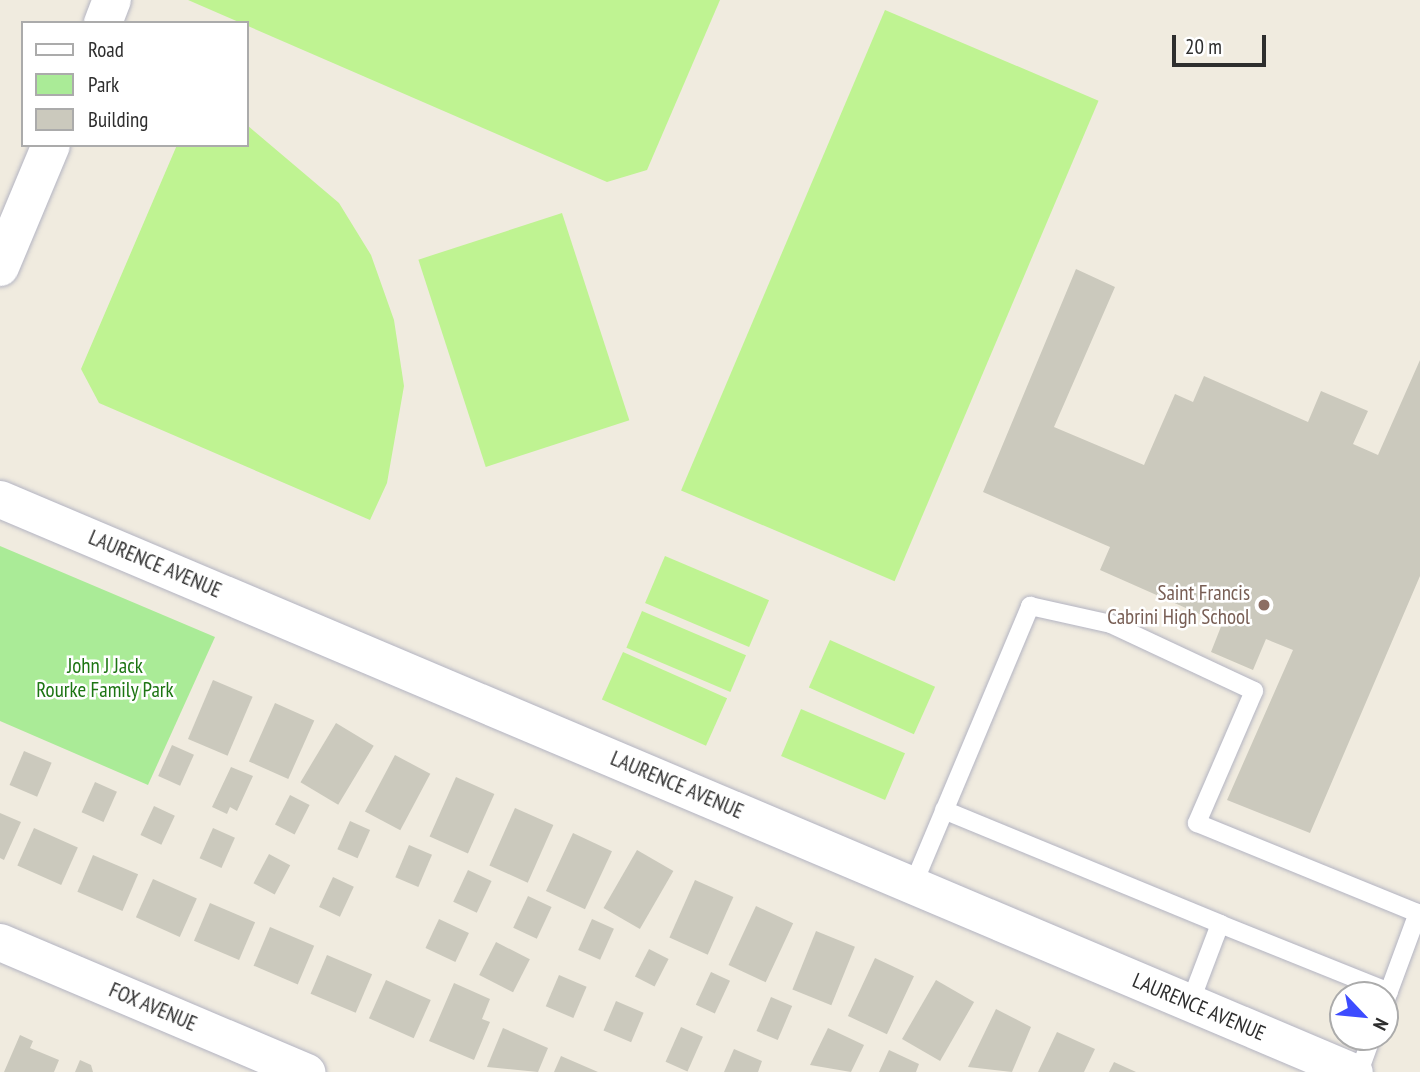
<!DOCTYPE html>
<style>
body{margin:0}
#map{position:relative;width:1420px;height:1072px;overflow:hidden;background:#f0ebdf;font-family:"PT Sans Narrow",sans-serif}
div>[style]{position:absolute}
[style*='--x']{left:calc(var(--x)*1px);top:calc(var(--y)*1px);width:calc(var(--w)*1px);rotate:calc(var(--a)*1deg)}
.green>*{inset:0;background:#aaeb97}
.pitch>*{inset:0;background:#bff392;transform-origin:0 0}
.building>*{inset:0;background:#cbc9bd;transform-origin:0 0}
.roads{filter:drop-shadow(0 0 2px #b3b4c2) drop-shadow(0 0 2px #b3b4c2)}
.service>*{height:18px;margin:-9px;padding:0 9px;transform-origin:9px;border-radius:9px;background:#fff}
.minor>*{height:37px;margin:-18.5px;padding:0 18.5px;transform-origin:18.5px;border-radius:18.5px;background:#fff}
.tertiary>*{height:38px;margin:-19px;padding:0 19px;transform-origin:19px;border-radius:19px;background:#fff}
.dots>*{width:19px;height:19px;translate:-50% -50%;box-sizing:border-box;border:4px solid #fff;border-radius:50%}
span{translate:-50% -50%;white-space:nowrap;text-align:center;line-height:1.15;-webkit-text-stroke:5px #fff;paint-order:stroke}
.street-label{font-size:21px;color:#2e2e2e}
.education-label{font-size:21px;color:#785e54}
.right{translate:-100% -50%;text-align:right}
.park-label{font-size:21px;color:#1d7513}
.legend{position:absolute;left:21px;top:21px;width:228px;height:126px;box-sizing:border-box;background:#fff;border:2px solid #ababab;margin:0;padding:9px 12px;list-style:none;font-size:21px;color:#2e2e2e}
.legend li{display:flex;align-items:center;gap:14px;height:35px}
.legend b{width:35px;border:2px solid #ababab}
.north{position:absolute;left:1329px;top:981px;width:70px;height:70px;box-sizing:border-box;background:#fff;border:2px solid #ababab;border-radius:50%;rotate:116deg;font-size:19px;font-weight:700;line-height:28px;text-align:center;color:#2e2e2e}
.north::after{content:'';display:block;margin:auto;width:24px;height:32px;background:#3d4cff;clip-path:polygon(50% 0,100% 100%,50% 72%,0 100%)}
.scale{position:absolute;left:1172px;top:35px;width:94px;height:32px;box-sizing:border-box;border:4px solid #2e2e2e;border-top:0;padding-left:9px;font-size:21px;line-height:24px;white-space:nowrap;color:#2e2e2e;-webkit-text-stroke:5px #fff;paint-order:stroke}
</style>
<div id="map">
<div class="green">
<div style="clip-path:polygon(0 546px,215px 637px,148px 785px,0 721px)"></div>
</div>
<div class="pitch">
<div style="clip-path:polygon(188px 0,720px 0,647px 170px,607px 182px)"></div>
<div style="left:885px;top:10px;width:232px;height:522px;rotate:23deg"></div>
<div style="clip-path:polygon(247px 125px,339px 203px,371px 255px,394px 320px,404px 386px,387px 483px,370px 520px,99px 403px,81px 369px,177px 145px,247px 145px)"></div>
<div style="left:562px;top:213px;width:218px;height:151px;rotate:72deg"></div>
<div style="left:665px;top:556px;width:113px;height:51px;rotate:23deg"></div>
<div style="left:642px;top:611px;width:113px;height:40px;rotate:23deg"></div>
<div style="left:830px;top:640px;width:115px;height:52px;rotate:24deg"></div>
<div style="left:623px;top:652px;width:114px;height:52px;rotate:24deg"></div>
<div style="left:801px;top:709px;width:113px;height:51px;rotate:23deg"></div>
</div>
<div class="building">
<div style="clip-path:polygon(1076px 269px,1115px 287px,1054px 427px,1144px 465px,1175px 394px,1193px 402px,1204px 376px,1308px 422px,1321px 391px,1368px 411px,1353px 444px,1378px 455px,1420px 360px,1420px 576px,1310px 833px,1227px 800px,1293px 650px,1266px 639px,1253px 670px,1211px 652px,1222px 624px,1100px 570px,1110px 547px,983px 492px)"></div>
<div style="left:213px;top:680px;width:43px;height:64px;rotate:23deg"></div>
<div style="left:275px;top:703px;width:43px;height:64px;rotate:24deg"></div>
<div style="left:336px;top:723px;width:44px;height:69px;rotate:31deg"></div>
<div style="left:172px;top:745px;width:24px;height:34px;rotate:24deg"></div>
<div style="left:24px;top:751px;width:30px;height:37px;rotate:23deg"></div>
<div style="left:395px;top:755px;width:40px;height:64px;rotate:28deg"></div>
<div style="clip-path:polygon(231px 767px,253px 776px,237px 811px,230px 807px,227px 814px,212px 807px)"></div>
<div style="left:456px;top:777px;width:42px;height:65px;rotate:24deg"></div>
<div style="left:95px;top:782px;width:24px;height:33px;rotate:24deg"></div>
<div style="left:290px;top:795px;width:22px;height:33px;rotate:27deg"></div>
<div style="left:154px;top:806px;width:23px;height:32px;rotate:25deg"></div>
<div style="left:515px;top:808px;width:42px;height:63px;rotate:24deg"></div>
<div style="clip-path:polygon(0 813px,21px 822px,4px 860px,0 858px)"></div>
<div style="left:350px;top:821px;width:22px;height:31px;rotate:24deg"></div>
<div style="left:34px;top:828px;width:48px;height:41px;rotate:24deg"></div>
<div style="left:213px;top:828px;width:24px;height:33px;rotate:24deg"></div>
<div style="left:573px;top:833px;width:43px;height:64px;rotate:25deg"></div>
<div style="left:409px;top:845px;width:25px;height:35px;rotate:23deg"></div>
<div style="left:637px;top:850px;width:42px;height:67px;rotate:30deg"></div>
<div style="left:269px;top:854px;width:24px;height:33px;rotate:28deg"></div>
<div style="left:93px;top:855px;width:49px;height:40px;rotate:23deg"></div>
<div style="left:468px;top:870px;width:26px;height:35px;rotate:25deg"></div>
<div style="left:333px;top:877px;width:23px;height:33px;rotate:25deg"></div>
<div style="left:153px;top:879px;width:48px;height:42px;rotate:24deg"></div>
<div style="left:695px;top:880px;width:42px;height:63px;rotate:24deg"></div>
<div style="left:528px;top:896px;width:26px;height:35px;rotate:25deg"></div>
<div style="left:210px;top:903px;width:49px;height:41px;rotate:23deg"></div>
<div style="left:756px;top:906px;width:41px;height:65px;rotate:25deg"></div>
<div style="left:439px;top:919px;width:33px;height:32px;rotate:25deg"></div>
<div style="left:592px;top:919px;width:24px;height:34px;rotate:24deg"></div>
<div style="left:270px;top:927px;width:48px;height:42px;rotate:23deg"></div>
<div style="left:816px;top:931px;width:42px;height:63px;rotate:22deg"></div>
<div style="left:496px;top:942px;width:38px;height:37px;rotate:27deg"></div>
<div style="left:649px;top:949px;width:22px;height:31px;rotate:27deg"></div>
<div style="left:327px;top:955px;width:49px;height:42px;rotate:23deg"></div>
<div style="left:875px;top:958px;width:43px;height:64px;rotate:25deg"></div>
<div style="left:711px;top:972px;width:21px;height:36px;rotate:25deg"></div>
<div style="left:559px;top:975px;width:30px;height:34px;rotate:23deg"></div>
<div style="left:386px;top:980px;width:49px;height:42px;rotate:24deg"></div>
<div style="left:936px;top:980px;width:44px;height:68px;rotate:30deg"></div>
<div style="clip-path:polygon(454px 983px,490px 999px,482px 1019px,490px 1022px,474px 1060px,429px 1041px)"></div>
<div style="left:771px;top:997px;width:23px;height:37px;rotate:23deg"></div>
<div style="left:616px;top:1001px;width:30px;height:32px;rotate:23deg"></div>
<div style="clip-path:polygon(996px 1009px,1031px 1027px,1012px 1072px,968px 1067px)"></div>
<div style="left:681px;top:1027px;width:24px;height:38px;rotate:24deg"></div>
<div style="clip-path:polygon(503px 1028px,548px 1048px,538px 1072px,487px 1067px)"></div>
<div style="clip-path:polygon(828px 1028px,864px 1045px,851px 1072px,810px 1065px)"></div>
<div style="clip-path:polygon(1057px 1032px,1095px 1049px,1084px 1072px,1038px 1072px)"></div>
<div style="clip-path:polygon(20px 1035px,33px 1041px,30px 1048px,59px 1060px,54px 1072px,4px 1072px)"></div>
<div style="clip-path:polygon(734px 1049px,762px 1061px,758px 1072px,724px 1072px)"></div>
<div style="clip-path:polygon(889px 1050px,919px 1064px,916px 1072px,879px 1072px)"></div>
<div style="clip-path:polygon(561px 1056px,598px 1072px,554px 1072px)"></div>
<div style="clip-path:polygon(80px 1060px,91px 1065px,93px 1072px,75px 1072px)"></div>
<div style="clip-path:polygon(1114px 1062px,1136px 1072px,1109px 1072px)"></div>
</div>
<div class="roads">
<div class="service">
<div style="--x:944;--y:810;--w:299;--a:22.4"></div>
<div style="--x:1220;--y:924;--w:85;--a:110.8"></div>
<div style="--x:913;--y:885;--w:303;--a:-67.2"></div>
<div style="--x:1030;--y:606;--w:83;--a:12.5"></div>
<div style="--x:1111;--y:624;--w:158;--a:25.1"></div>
<div style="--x:1254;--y:691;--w:144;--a:113.4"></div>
<div style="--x:1197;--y:823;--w:241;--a:22.2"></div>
<div style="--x:1220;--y:924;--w:182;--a:21.9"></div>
<div style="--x:1385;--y:1002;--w:95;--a:-69.7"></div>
<div style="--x:1359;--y:1072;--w:37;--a:-70"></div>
</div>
<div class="minor">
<div style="--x:0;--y:499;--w:1470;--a:22.94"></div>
<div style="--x:0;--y:942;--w:333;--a:23"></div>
</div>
<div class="tertiary">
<div style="--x:103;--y:23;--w:25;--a:-69"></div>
<div style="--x:0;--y:267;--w:132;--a:-67.3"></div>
</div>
</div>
<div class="dots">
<div style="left:1264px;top:605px;background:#8d6e63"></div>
</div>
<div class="street-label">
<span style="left:155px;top:564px;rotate:23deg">LAURENCE AVENUE</span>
<span style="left:677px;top:785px;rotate:23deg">LAURENCE AVENUE</span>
<span style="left:153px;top:1007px;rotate:23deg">FOX AVENUE</span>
<span style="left:1199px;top:1007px;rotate:23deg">LAURENCE AVENUE</span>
</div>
<div class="education-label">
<span class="right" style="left:1250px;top:605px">Saint Francis<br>Cabrini High School</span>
</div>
<div class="park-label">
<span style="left:105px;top:678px">John J Jack<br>Rourke Family Park</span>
</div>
<ul class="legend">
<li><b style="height:9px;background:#fff"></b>Road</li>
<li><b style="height:19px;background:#aaeb97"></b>Park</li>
<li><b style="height:19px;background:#cbc9bd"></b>Building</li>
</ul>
<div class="north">N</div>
<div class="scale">20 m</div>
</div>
